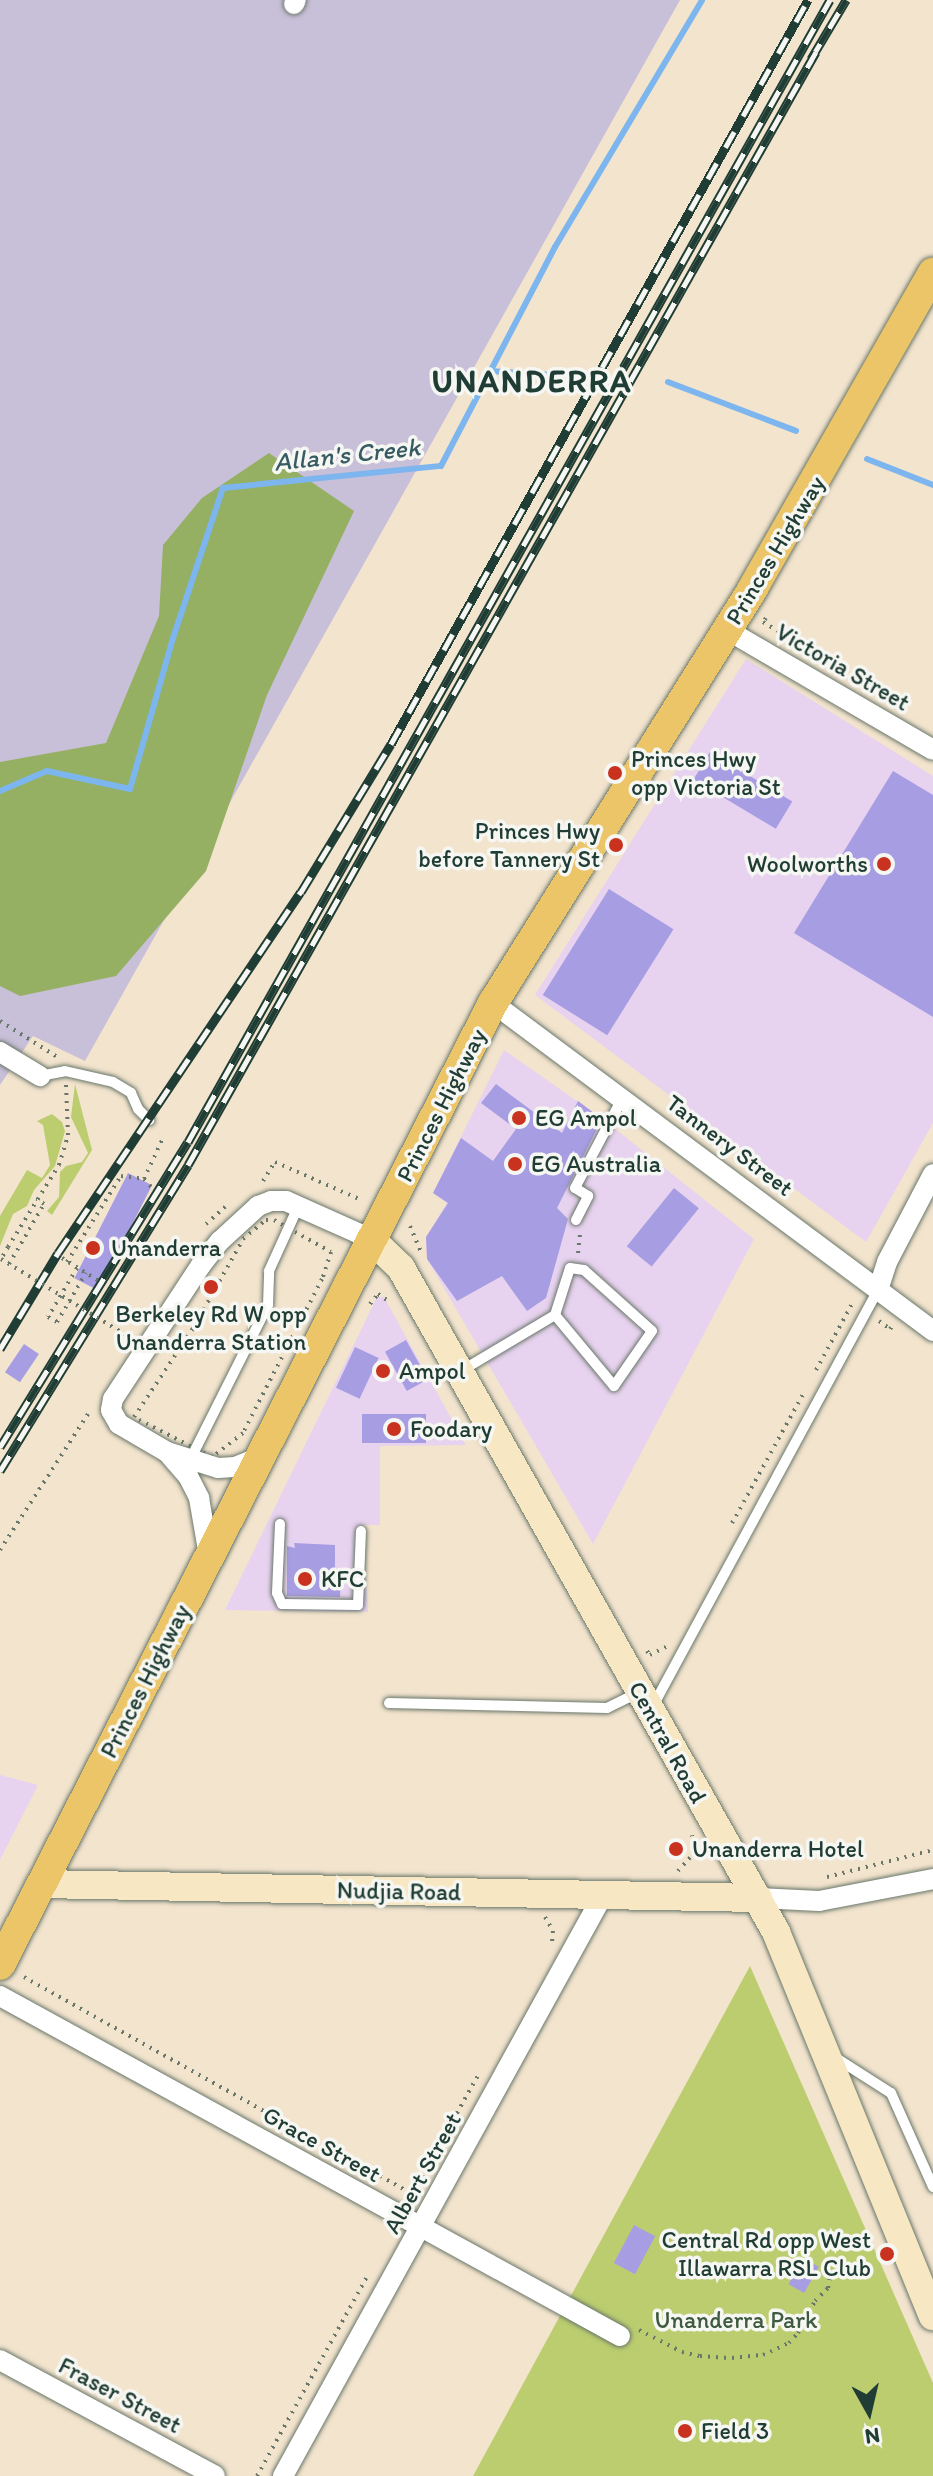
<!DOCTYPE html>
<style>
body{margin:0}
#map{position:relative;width:933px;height:2476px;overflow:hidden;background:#f3e4ce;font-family:Itim,sans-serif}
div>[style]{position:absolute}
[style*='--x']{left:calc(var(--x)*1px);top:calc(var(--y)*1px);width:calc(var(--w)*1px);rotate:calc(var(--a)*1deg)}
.built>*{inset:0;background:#e7d2ef}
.industrial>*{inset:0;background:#c8bfd8}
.green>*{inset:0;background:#bccd70}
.forest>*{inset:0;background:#95b062}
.stream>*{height:6px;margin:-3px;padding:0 3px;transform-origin:3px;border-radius:3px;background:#7db6ee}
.building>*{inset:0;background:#a79de2;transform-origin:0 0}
.path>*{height:4px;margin-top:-2px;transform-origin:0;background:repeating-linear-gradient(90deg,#69776a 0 2px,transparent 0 8px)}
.roads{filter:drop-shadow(0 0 2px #69776a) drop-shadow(0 0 2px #69776a)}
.lane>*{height:10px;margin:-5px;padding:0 5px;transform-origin:5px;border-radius:5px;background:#fff}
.street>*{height:20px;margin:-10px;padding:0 10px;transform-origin:10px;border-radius:10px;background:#fff}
.secondary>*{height:28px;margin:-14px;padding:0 14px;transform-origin:14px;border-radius:14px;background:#f7e8c3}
.primary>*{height:30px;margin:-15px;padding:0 15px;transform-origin:15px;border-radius:15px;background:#ecc569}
.rail>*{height:9px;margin-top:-4.5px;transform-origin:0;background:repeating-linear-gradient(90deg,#f6f6f2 0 18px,#1f3d34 0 36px);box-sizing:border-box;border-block:2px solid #1f3d34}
.path-bridge>*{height:4px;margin-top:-2px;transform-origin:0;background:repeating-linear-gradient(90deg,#69776a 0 2px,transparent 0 8px)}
.dots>*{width:22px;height:22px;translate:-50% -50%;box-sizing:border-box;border:4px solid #f6f6f2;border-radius:50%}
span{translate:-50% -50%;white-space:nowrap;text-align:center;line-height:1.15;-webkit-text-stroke:7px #f6f6f2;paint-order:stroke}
.street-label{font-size:24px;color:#1f3d34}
.poi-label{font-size:24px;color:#1f3d34}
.left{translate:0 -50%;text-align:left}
.right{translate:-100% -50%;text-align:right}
.park-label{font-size:24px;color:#3e5a40}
.water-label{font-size:26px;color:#365b62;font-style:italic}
.district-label{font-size:32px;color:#1f3d34;font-weight:700;letter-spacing:2px}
.north{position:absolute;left:829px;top:2372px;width:80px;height:80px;-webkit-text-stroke:6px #f6f6f2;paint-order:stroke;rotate:172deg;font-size:22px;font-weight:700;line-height:32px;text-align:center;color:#1f3d34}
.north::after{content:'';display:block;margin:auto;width:28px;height:36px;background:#1f3d34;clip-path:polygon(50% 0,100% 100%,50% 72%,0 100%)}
</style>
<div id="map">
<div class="built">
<div style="clip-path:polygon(746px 659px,933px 776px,933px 1123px,866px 1242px,535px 995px)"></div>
<div style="clip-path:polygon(504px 1050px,604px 1120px,754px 1239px,593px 1544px,427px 1259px,426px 1237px,447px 1203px,433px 1193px)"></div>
<div style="clip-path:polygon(377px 1297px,384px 1297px,466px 1445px,380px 1446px,380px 1525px,363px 1525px,368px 1612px,225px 1610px)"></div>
<div style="clip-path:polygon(0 1775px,38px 1785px,0 1860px)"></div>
</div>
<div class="industrial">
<div style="clip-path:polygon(0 0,680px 0,85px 1061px,33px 1036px,0 1085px)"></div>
</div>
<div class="green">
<div style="clip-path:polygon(75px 1084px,92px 1150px,52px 1215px,47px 1211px,59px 1197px,60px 1172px,66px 1166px,82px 1162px,88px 1153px,71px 1117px)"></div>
<div style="clip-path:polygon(52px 1114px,62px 1122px,65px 1131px,55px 1166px,34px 1190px,27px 1206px,13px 1214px,0 1246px,0 1216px,27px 1170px,42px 1178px,50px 1165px,43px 1125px,37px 1121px)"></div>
<div style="clip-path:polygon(750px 1966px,933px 2383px,933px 2476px,473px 2476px)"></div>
</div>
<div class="forest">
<div style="clip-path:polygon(269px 453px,354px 511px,267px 695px,206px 871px,116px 976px,20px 996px,0 986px,0 762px,106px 743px,159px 616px,163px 545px,202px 498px)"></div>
</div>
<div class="stream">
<div style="--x:490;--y:371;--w:62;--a:3.7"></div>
<div style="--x:668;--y:382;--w:137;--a:20.9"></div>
<div style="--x:867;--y:459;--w:71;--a:21.5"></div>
<div style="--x:0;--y:791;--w:51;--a:-23.1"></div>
<div style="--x:47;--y:771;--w:85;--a:12.2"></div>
<div style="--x:130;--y:789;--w:157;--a:-74.1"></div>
<div style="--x:173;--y:638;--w:158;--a:-71.6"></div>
<div style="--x:223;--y:488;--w:219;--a:-5.8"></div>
<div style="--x:441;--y:466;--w:247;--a:-62.5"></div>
<div style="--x:555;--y:247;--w:287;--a:-59.2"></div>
</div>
<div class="building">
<div style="left:710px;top:752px;width:96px;height:32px;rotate:31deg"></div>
<div style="clip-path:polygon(893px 771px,933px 795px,933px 1017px,794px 933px)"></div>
<div style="left:609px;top:889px;width:76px;height:125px;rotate:32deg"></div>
<div style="clip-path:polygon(496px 1084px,562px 1133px,578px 1101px,602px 1119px,557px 1208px,568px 1219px,546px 1298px,527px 1311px,502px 1276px,457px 1301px,427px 1259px,426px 1237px,448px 1203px,433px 1193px,461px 1138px,493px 1161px,516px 1129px,481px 1103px)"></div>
<div style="left:128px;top:1173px;width:27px;height:118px;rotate:27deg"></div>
<div style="left:674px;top:1188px;width:32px;height:75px;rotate:39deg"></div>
<div style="left:406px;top:1340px;width:45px;height:24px;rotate:61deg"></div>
<div style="left:24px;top:1344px;width:18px;height:34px;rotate:34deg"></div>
<div style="left:355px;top:1347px;width:26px;height:45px;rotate:25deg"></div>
<div style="left:362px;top:1414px;width:64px;height:29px"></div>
<div style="clip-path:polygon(294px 1543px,335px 1545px,335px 1568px,341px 1570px,340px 1597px,287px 1596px,287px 1546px,295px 1548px)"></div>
<div style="left:634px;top:2225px;width:24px;height:43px;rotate:28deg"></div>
<div style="left:803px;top:2258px;width:18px;height:30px;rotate:29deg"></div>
</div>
<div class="path">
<div style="--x:766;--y:618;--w:5;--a:127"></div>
<div style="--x:763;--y:622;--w:143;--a:31.2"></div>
<div style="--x:0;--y:1021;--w:70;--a:32.1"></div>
<div style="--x:144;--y:1179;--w:43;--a:-65.2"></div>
<div style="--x:263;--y:1181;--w:22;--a:-58"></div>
<div style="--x:275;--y:1162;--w:94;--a:23.8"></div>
<div style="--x:266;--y:1220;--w:8;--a:0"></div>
<div style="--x:274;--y:1220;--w:65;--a:29.3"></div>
<div style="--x:331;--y:1252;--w:28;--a:108"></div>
<div style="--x:322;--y:1279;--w:173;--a:117.2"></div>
<div style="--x:243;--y:1433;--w:39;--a:142"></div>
<div style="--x:212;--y:1457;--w:88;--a:-152.9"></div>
<div style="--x:134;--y:1417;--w:105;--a:-56.3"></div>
<div style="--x:192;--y:1330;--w:104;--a:-60.7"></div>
<div style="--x:243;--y:1239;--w:30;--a:-40"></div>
<div style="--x:206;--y:1224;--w:31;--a:-42"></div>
<div style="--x:410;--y:1226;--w:30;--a:67"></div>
<div style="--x:8;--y:1247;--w:97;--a:-58.1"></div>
<div style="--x:59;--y:1165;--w:31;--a:-73"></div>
<div style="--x:68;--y:1135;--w:50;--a:-92.3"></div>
<div style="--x:578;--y:1253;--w:19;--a:-84"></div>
<div style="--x:62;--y:1258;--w:44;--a:31.9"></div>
<div style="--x:67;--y:1262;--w:102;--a:-57.9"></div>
<div style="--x:121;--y:1176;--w:23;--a:7"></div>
<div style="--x:144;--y:1179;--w:12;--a:48"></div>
<div style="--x:9;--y:1264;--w:69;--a:-59.7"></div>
<div style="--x:44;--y:1204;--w:9;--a:-144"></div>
<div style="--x:77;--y:1268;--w:57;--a:120.6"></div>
<div style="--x:48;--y:1317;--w:10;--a:29"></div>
<div style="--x:57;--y:1322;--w:57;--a:-59.4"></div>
<div style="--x:370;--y:1304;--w:13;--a:-51"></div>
<div style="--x:378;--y:1294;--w:14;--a:34"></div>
<div style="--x:879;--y:1321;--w:14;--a:36"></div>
<div style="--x:890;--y:1329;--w:5;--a:-53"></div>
<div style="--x:816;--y:1370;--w:77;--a:-61.4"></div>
<div style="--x:732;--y:1523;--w:151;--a:-61.1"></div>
<div style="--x:0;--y:1550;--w:166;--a:-57.1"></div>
<div style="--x:647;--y:1651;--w:5;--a:53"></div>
<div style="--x:650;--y:1655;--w:18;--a:-27"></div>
<div style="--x:678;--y:1871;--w:25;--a:-48"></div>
<div style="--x:695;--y:1852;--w:17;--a:-100"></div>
<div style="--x:827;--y:1877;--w:109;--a:-14.3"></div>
<div style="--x:545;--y:1917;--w:16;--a:60"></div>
<div style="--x:553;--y:1931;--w:11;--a:95"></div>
<div style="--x:24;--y:1977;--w:445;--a:29.2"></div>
<div style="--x:410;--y:2197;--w:143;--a:-60.8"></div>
<div style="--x:639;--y:2330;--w:48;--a:27.1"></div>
<div style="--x:682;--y:2352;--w:18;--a:13"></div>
<div style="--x:700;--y:2356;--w:32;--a:4"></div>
<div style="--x:732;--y:2358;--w:31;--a:-6"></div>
<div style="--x:763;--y:2355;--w:29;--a:-25"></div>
<div style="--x:789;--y:2343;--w:13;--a:-48"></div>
<div style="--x:798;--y:2333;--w:36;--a:-62"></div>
<div style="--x:815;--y:2301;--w:18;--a:-45"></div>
<div style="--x:828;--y:2288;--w:20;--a:-79"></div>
<div style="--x:257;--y:2476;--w:230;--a:-61.1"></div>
</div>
<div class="roads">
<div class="lane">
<div style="--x:40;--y:1076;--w:25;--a:-11"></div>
<div style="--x:65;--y:1071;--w:49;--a:12.9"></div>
<div style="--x:113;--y:1082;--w:21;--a:31"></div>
<div style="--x:131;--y:1093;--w:17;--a:66"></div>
<div style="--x:138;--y:1109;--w:16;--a:45"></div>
<div style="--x:576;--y:1220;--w:27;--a:-63"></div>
<div style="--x:588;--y:1196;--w:15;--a:-148"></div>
<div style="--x:575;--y:1188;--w:101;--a:-62.2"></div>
<div style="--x:461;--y:1371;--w:109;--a:-30.8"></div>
<div style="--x:555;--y:1315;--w:49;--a:-72.3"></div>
<div style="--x:570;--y:1268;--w:14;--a:8"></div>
<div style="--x:584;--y:1270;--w:91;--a:41.9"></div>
<div style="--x:652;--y:1331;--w:67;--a:124.6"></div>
<div style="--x:614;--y:1386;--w:92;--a:-129.7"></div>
<div style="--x:190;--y:1460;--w:174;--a:-63.3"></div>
<div style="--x:268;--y:1305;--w:34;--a:-88"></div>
<div style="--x:269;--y:1271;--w:72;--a:-65.6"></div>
<div style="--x:280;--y:1524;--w:69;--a:92.5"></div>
<div style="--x:277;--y:1593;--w:12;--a:66"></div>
<div style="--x:282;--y:1604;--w:76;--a:0.8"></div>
<div style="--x:358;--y:1605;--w:74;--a:-87.7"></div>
<div style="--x:389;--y:1703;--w:218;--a:1.3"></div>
<div style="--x:607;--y:1708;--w:34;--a:-26"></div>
<div style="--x:653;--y:1706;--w:473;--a:-61.6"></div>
<div style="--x:836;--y:2058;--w:65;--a:32.5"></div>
<div style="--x:891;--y:2093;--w:103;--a:65.9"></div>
</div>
<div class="street">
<div style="--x:294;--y:4;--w:4;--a:-63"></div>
<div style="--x:727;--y:630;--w:238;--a:30.2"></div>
<div style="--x:493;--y:1003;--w:549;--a:36.7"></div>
<div style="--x:0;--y:1052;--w:47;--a:31"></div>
<div style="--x:878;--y:1290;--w:29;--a:-72"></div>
<div style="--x:887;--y:1262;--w:99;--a:-62.4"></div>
<div style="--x:167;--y:1452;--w:32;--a:49"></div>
<div style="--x:188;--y:1476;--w:25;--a:63"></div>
<div style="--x:199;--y:1498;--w:59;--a:80.2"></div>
<div style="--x:260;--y:1457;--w:27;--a:158"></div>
<div style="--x:235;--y:1467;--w:17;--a:177"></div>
<div style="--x:218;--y:1468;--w:53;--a:-162.6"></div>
<div style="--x:167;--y:1452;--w:56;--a:-149.7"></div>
<div style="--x:119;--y:1424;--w:16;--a:-120"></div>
<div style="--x:111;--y:1410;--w:11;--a:-80"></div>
<div style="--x:113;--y:1399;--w:160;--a:-56.7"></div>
<div style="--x:201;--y:1265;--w:31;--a:-52"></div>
<div style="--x:220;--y:1241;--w:52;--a:-42.6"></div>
<div style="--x:258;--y:1206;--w:14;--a:-21"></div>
<div style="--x:271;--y:1201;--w:15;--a:0"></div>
<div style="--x:286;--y:1201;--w:93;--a:24.1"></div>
<div style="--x:758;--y:1898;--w:61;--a:2.8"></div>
<div style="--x:819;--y:1901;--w:116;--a:-10.9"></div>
<div style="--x:0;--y:1996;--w:707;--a:28.74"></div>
<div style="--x:0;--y:2360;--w:244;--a:28.3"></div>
<div style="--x:283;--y:2476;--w:666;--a:-61.16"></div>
</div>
<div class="secondary">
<div style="--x:371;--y:1239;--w:42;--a:44"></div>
<div style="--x:401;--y:1268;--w:763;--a:60.54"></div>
<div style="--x:776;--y:1932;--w:415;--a:67.8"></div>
<div style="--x:41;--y:1884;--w:717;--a:1.12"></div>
</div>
<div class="primary">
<div style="--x:0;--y:1965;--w:1081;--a:-62.87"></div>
<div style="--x:493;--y:1003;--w:490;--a:-57.9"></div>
<div style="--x:753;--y:588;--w:363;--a:-60.3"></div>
</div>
</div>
<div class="rail">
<div style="--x:811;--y:59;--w:69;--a:-59.3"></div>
<div style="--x:0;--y:1349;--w:112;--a:-58.9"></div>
<div style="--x:58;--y:1253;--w:435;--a:-56.1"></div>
<div style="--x:301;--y:892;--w:173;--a:-58.7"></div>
<div style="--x:391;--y:744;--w:853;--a:-60.73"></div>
<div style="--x:0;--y:1447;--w:358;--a:-58.4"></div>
<div style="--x:188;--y:1142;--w:1310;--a:-60.66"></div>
<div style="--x:0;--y:1471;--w:359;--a:-58.4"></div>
<div style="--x:188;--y:1165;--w:1278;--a:-60.57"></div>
</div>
<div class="path-bridge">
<div style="--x:8;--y:1247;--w:14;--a:120"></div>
<div style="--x:1;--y:1259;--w:152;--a:31.3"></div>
<div style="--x:131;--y:1338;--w:14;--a:124"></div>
</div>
<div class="dots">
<div style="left:615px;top:773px;background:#c8321e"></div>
<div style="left:616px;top:845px;background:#c8321e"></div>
<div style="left:884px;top:864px;background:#c8321e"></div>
<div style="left:519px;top:1118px;background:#c8321e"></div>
<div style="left:515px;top:1164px;background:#c8321e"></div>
<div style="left:93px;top:1248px;background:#c8321e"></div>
<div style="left:211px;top:1287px;background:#c8321e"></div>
<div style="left:383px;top:1371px;background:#c8321e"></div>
<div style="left:394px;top:1429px;background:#c8321e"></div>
<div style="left:305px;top:1579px;background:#c8321e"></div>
<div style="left:676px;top:1849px;background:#c8321e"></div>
<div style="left:887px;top:2254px;background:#c8321e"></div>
<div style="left:685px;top:2431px;background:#c8321e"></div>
</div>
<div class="street-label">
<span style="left:775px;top:550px;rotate:-59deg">Princes Highway</span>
<span style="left:843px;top:667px;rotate:30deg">Victoria Street</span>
<span style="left:441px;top:1105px;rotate:-63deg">Princes Highway</span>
<span style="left:730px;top:1145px;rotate:37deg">Tannery Street</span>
<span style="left:145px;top:1681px;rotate:-63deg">Princes Highway</span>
<span style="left:668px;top:1742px;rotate:61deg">Central Road</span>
<span style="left:399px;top:1891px;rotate:1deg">Nudjia Road</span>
<span style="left:322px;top:2144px;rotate:29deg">Grace Street</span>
<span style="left:422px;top:2173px;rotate:-61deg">Albert Street</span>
<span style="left:120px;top:2395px;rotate:28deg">Fraser Street</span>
</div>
<div class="poi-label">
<span class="left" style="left:631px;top:773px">Princes Hwy<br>opp Victoria St</span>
<span class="right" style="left:600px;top:845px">Princes Hwy<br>before Tannery St</span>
<span class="right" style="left:868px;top:864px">Woolworths</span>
<span class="left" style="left:535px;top:1118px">EG Ampol</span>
<span class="left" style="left:531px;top:1164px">EG Australia</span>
<span class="left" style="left:111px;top:1248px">Unanderra</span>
<span style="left:211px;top:1328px">Berkeley Rd W opp<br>Unanderra Station</span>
<span class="left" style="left:399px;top:1371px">Ampol</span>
<span class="left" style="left:410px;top:1429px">Foodary</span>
<span class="left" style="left:321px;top:1579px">KFC</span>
<span class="left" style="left:692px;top:1849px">Unanderra Hotel</span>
<span class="right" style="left:871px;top:2254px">Central Rd opp West<br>Illawarra RSL Club</span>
<span class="left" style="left:701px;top:2431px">Field 3</span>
</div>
<div class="park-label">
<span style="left:736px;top:2320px">Unanderra Park</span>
</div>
<div class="water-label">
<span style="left:347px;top:455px;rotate:-6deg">Allan's Creek</span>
</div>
<div class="district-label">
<span style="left:532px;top:381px">UNANDERRA</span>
</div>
<div class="north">N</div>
</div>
